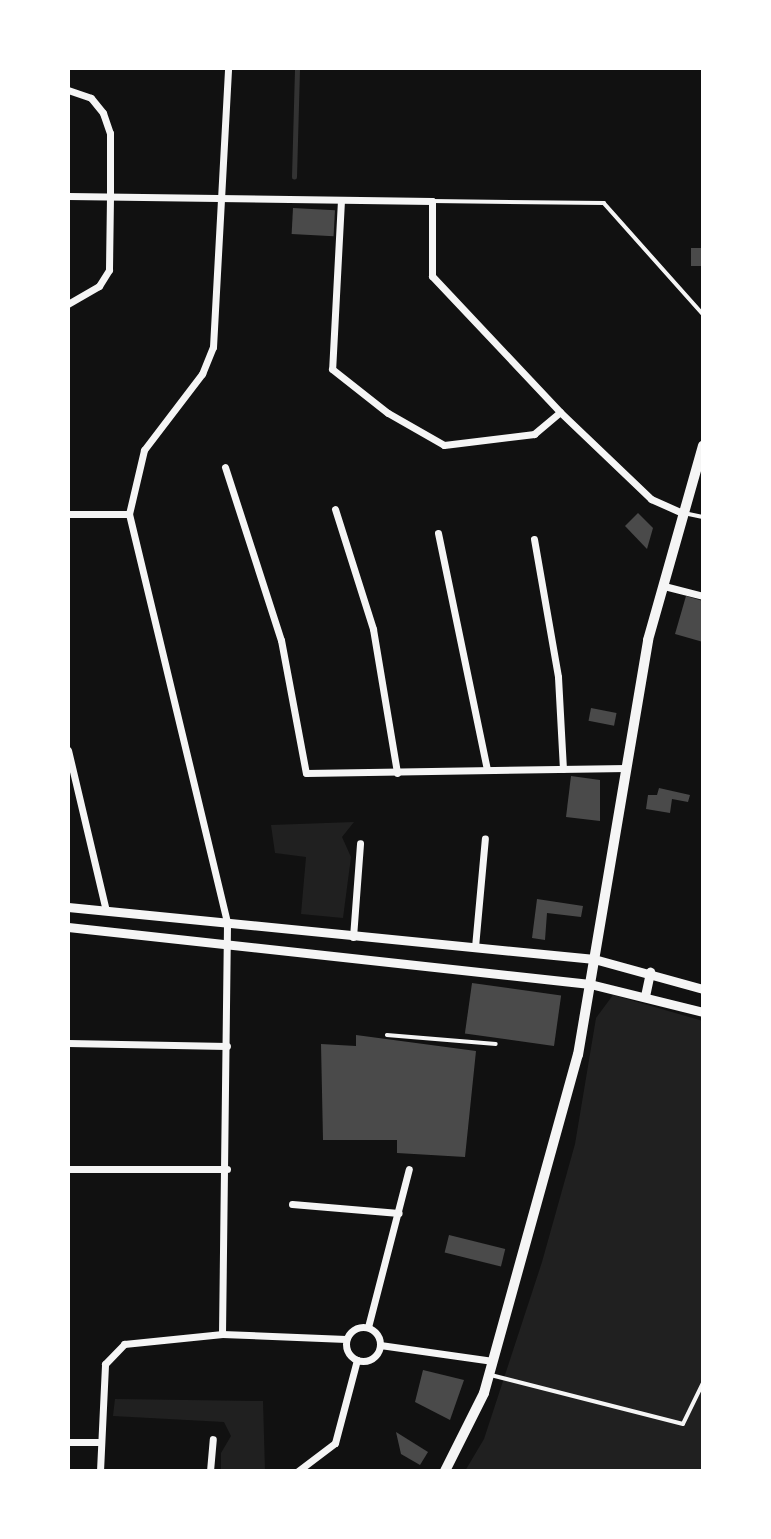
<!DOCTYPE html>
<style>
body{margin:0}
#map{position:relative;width:771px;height:1539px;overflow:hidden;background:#111;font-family:"DejaVu Sans",sans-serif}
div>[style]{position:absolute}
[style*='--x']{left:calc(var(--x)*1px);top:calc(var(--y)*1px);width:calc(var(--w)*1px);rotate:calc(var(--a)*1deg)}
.green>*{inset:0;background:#202020}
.stream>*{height:4.5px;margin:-2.25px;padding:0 2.25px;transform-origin:2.25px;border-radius:2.25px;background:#333}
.building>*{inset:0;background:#4a4a4a;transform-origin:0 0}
.service>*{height:3.5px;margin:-1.75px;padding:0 1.75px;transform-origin:1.75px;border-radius:1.75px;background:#f5f5f5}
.minor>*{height:7px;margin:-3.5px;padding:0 3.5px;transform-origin:3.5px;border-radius:3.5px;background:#f5f5f5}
.minor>.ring{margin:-3.5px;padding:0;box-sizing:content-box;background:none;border:7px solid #f5f5f5;border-radius:50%}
.tertiary>*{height:9px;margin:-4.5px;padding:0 4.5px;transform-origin:4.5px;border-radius:4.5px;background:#f5f5f5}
.secondary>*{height:10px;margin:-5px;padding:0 5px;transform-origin:5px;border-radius:5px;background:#f5f5f5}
span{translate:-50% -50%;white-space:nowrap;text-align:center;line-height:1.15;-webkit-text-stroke:7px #fff;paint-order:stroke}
.frame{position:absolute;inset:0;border:70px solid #fff;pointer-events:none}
</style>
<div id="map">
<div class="green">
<div style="clip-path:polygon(354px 822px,342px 837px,351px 857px,343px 918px,301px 914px,306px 857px,275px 853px,271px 825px)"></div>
<div style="clip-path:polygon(613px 995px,703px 1021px,703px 1471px,465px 1471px,484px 1439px,542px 1262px,575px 1144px,596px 1018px)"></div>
<div style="clip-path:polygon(115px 1399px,263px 1401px,265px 1471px,221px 1471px,221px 1453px,231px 1436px,224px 1422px,113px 1416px)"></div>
</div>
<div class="stream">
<div style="--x:294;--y:177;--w:109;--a:-88.4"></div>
</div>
<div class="building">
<div style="left:293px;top:208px;width:42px;height:26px;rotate:3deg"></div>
<div style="left:691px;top:248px;width:12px;height:18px"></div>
<div style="clip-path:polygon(638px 513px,653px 528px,647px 549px,625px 526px)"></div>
<div style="clip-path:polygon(686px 596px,703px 601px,703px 642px,675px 634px)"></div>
<div style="left:591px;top:708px;width:26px;height:13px;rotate:11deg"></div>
<div style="clip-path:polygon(571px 776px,600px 780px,600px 821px,566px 817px)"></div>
<div style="clip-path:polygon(659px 788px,690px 795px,688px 802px,672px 799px,670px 813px,646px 809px,648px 795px,657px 795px)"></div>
<div style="clip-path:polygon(537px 899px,583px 906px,581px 917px,547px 913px,545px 940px,532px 938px)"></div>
<div style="left:472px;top:983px;width:90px;height:51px;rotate:8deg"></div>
<div style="clip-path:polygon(356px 1035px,476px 1051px,465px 1157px,397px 1153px,397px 1140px,323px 1140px,321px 1044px,356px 1046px)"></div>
<div style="left:449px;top:1235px;width:58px;height:18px;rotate:14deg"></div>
<div style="clip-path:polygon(423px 1370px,464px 1380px,450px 1420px,415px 1402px)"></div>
<div style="clip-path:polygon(396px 1432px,428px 1452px,420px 1465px,401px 1454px)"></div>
</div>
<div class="service">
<div style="--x:432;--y:201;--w:172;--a:0.7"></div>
<div style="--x:604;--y:203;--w:149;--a:48.3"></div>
<div style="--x:684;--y:513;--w:19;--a:12"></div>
<div style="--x:387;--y:1035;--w:109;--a:4.7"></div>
<div style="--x:491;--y:1375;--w:198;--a:14.3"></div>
<div style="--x:683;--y:1424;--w:46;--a:-64"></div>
</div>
<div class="minor">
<div style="--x:68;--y:90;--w:24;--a:19"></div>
<div style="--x:91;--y:98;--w:19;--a:51"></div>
<div style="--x:103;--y:113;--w:21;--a:71"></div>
<div style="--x:110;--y:133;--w:64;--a:90"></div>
<div style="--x:110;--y:197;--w:73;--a:90.8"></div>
<div style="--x:109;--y:270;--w:19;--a:122"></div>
<div style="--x:99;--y:286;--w:36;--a:150"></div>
<div style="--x:68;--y:196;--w:364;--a:0.8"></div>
<div style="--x:432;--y:201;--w:75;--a:90"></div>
<div style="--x:432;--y:276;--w:187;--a:46.7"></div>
<div style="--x:560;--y:412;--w:126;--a:43.7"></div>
<div style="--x:651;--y:499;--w:35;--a:24"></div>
<div style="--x:341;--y:200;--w:169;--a:93"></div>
<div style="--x:332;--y:369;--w:71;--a:38.2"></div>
<div style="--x:388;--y:413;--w:64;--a:29.7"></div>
<div style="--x:444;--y:445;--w:91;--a:-7"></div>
<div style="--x:534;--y:434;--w:34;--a:-40"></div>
<div style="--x:225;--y:467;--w:182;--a:72.1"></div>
<div style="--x:281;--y:640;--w:135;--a:79.4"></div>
<div style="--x:306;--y:773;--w:321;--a:-0.9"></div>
<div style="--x:335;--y:509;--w:126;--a:72.4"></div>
<div style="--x:373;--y:629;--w:146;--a:80.5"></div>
<div style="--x:68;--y:514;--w:61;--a:0"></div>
<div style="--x:438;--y:533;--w:241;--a:78.3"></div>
<div style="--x:534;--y:539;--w:140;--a:80.1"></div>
<div style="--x:558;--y:677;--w:92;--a:86.9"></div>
<div style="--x:664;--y:586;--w:40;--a:14.4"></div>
<div style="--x:68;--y:750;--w:165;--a:76.7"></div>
<div style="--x:353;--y:937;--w:94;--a:-85.7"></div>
<div style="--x:475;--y:947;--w:109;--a:-84.8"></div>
<div style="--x:68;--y:1043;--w:159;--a:1.1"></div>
<div style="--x:68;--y:1169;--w:159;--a:0"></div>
<div style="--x:292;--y:1204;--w:107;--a:4.8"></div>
<div style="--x:368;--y:1327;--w:163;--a:-75.5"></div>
<div class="ring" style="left:346px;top:1327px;width:27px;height:27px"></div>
<div style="--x:222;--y:1334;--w:412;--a:-89.3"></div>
<div style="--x:227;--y:922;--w:420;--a:-103.5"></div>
<div style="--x:129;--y:514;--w:66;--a:-76.8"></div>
<div style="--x:144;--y:450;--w:96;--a:-52.7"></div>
<div style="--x:202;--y:374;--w:29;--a:-68"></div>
<div style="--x:213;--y:347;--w:279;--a:-86.9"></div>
<div style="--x:380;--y:1345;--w:114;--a:8.1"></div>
<div style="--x:68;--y:1442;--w:33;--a:0"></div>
<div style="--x:100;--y:1471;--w:107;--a:-87.3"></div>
<div style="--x:105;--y:1364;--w:28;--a:-46"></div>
<div style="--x:124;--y:1344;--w:99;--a:-5.8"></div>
<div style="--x:222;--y:1334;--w:124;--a:2.3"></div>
<div style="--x:210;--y:1471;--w:32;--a:-85"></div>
<div style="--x:298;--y:1471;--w:46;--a:-37.1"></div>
<div style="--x:335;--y:1443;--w:86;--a:-75.2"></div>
</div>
<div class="tertiary">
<div style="--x:68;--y:907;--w:529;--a:5.65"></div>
<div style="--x:594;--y:959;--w:113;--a:15.4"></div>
<div style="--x:68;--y:927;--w:525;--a:6.23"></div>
<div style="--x:590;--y:984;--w:116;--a:13.9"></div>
<div style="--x:645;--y:996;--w:25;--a:-78"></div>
</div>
<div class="secondary">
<div style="--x:445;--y:1471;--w:87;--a:-63.4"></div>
<div style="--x:484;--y:1393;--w:351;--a:-74.5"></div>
<div style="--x:578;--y:1055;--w:421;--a:-80.4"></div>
<div style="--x:648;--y:640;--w:202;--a:-74.2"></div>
</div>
<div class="frame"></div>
</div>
